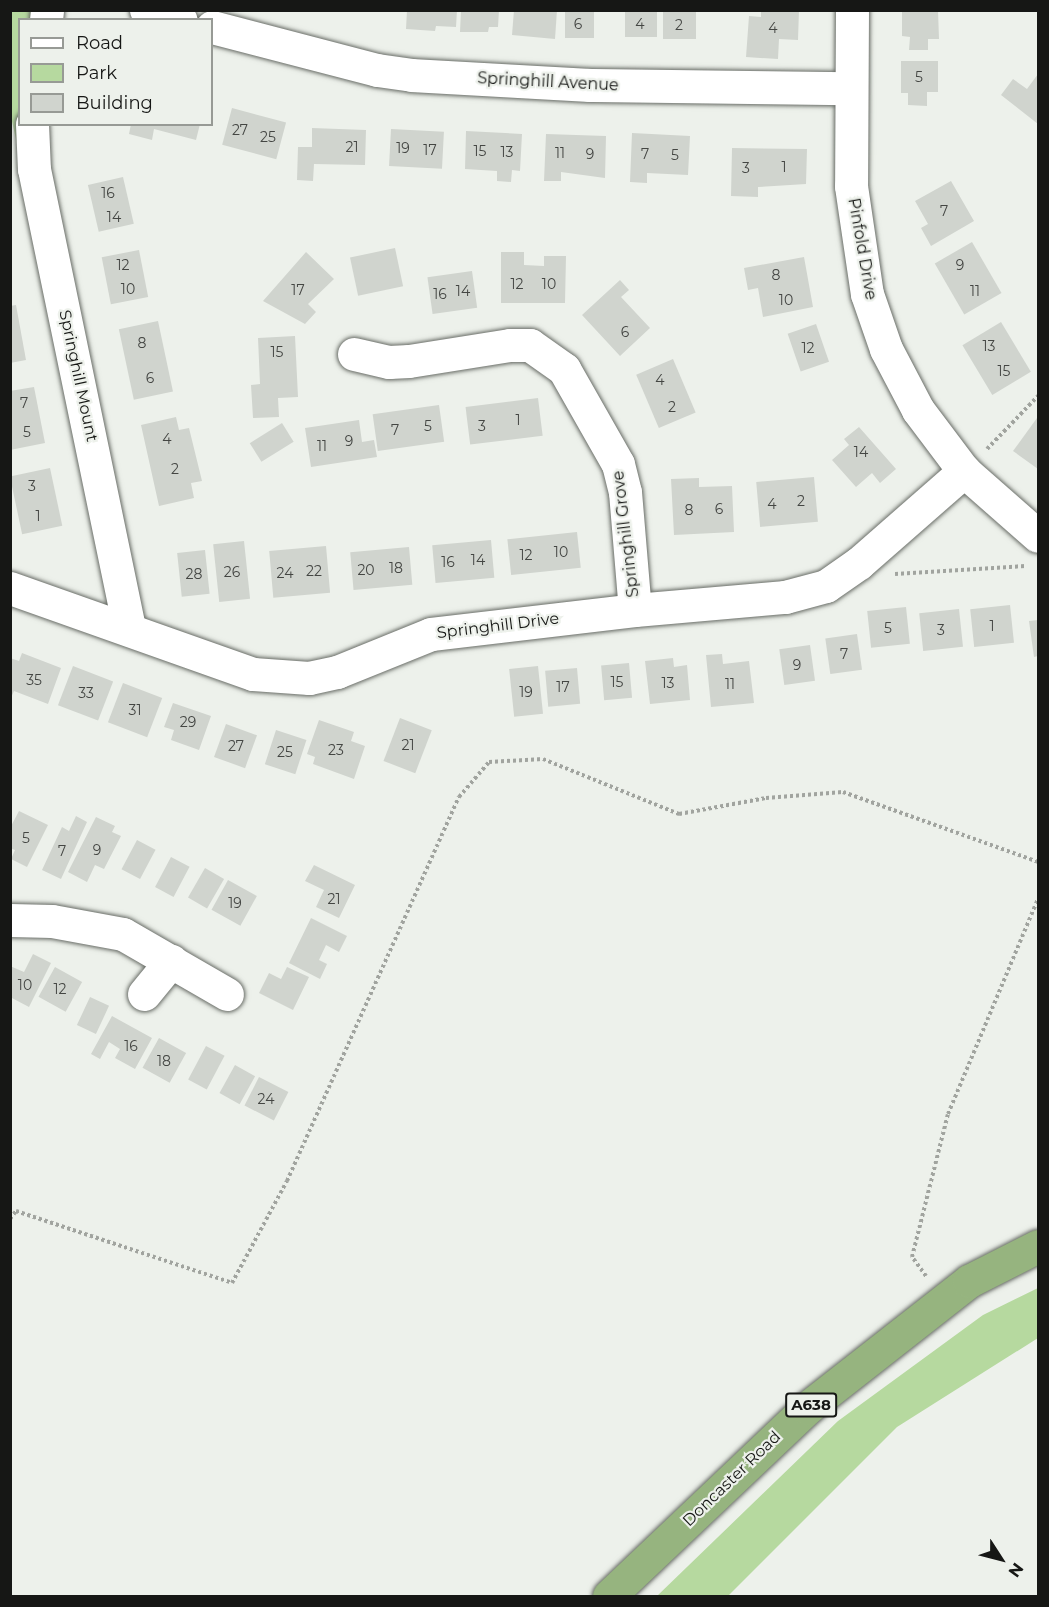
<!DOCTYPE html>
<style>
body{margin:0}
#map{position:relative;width:1049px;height:1607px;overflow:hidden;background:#edf1eb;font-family:Montserrat,sans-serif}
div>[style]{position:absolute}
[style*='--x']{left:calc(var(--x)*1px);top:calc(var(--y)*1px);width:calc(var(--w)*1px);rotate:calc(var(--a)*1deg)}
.green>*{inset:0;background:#b6d99f}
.building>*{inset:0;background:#d0d4ce;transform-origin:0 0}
.path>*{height:4px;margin-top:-2px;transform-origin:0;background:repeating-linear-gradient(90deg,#a1a49f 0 3px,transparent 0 6px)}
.roads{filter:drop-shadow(0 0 2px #696d67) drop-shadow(0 0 2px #696d67)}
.minor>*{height:33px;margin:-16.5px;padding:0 16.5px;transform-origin:16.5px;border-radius:16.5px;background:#fff}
.tertiary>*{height:33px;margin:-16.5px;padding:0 16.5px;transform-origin:16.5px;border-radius:16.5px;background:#fff}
.trunk>*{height:33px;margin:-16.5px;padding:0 16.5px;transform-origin:16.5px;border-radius:16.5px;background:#96b47f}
span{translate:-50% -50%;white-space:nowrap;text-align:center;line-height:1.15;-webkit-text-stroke:4.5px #edf1eb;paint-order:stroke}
.number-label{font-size:14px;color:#444643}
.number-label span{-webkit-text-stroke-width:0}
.shield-label span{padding:2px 4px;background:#edf1eb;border:2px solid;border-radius:4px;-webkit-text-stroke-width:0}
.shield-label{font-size:15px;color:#161715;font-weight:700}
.street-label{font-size:16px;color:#161715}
.frame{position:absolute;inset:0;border:12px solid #161715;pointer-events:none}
.legend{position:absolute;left:18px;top:18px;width:195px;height:108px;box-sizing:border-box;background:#edf1eb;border:2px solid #979a95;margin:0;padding:8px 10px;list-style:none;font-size:18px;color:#161715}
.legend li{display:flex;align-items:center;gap:12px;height:30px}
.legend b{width:30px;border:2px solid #979a95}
.north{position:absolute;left:971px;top:1529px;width:60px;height:60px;-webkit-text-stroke:4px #edf1eb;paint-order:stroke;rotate:126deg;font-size:16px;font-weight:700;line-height:24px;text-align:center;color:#161715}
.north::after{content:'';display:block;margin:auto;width:21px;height:27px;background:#161715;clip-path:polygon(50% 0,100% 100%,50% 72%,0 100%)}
</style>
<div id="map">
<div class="green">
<div style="clip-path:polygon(10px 11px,47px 11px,46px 19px,20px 20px,21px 161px,11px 117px)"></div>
<div style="clip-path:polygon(1038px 1288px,1038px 1338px,897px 1427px,728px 1596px,657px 1596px,838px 1421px,983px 1315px)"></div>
</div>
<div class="building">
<div style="clip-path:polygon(407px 10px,457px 10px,456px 27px,436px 26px,435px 31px,406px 29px)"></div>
<div style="clip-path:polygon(461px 10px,499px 10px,498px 27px,489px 27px,488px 32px,460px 32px)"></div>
<div style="clip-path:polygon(514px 10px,557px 10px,555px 39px,512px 35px)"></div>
<div style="left:565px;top:10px;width:29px;height:28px"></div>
<div style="left:625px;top:10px;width:32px;height:27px"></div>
<div style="left:663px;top:10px;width:33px;height:29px"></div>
<div style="clip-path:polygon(761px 10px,799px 10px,798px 40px,779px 39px,778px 59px,746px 57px,749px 16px,761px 17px)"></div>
<div style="clip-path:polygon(902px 10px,938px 10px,939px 39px,928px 39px,928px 50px,909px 50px,910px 37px,902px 36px)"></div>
<div style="clip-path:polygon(901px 61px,938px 61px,938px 92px,927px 92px,927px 106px,908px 105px,908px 93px,901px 93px)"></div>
<div style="clip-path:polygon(1038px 74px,1038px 124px,1001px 95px,1013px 79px,1027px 89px)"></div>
<div style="left:232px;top:108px;width:56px;height:38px;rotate:15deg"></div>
<div style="clip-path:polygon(131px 124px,200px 124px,196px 140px,154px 129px,152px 140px,129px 134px)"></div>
<div style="clip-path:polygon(312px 128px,366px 130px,365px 165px,314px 164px,313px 181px,297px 180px,298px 147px,312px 147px)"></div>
<div style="left:391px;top:129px;width:53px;height:37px;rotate:3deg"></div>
<div style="clip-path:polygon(466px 131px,522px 134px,520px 171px,512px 170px,511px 182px,497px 181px,497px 171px,465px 169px)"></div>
<div style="clip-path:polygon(632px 133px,690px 136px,688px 175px,647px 173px,647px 183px,630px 182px)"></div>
<div style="clip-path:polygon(546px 134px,606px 136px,605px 178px,561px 172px,561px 181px,544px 181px)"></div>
<div style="clip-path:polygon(732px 148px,807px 149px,806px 184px,758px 187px,758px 197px,731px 196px)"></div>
<div style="left:123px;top:177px;width:48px;height:36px;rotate:77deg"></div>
<div style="clip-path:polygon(951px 181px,974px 221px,931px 246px,921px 228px,928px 224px,915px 201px)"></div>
<div style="left:972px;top:242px;width:59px;height:43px;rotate:60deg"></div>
<div style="left:395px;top:248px;width:39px;height:46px;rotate:78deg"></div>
<div style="left:139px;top:250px;width:48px;height:38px;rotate:79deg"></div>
<div style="clip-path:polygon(306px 252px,334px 279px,308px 304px,316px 312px,305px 324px,263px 301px)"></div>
<div style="clip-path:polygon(501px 252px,524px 252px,524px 265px,544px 266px,544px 256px,566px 256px,565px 303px,501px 303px)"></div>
<div style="clip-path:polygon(804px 257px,813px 307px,763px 317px,758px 288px,748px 290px,744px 268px)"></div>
<div style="left:472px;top:271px;width:37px;height:45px;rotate:82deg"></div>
<div style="clip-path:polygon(620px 280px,629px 290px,621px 297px,650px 328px,620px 356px,582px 315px)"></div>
<div style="clip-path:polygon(16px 305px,26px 360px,10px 363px,10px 306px)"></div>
<div style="left:158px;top:321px;width:72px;height:40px;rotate:78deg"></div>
<div style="left:1001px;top:322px;width:58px;height:45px;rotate:59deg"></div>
<div style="left:816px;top:324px;width:40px;height:30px;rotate:71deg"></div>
<div style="clip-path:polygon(295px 336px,298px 397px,278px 398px,279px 417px,253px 418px,251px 385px,260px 384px,258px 338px)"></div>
<div style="left:673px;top:359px;width:58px;height:40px;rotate:67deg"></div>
<div style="clip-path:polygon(34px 387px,45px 443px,10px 450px,10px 391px)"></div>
<div style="left:538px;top:398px;width:38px;height:73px;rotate:83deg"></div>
<div style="left:439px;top:405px;width:37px;height:67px;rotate:82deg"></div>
<div style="clip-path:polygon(176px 417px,179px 430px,189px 428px,202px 481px,191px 483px,194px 498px,159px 506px,141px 425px)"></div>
<div style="clip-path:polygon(1037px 418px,1038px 420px,1038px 469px,1013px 451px)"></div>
<div style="clip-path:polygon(359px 420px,362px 442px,374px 440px,377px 457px,311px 467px,305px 428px)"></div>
<div style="left:282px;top:423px;width:22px;height:38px;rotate:58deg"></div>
<div style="clip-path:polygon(859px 427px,896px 469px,880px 483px,872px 473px,856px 487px,832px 460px,849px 445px,844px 439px)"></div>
<div style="left:50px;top:468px;width:59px;height:41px;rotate:78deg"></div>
<div style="left:814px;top:477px;width:45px;height:58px;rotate:85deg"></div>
<div style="clip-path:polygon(699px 478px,699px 487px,732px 486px,734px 532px,674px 535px,671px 479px)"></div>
<div style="left:577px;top:532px;width:36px;height:70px;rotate:84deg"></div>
<div style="left:491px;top:540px;width:38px;height:59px;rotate:85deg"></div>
<div style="left:244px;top:541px;width:58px;height:31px;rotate:84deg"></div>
<div style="left:326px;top:546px;width:47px;height:57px;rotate:85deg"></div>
<div style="left:409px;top:547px;width:38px;height:59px;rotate:85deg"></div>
<div style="left:205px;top:550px;width:44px;height:28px;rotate:84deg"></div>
<div style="left:1010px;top:605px;width:38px;height:40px;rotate:84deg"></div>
<div style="left:906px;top:607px;width:37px;height:39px;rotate:84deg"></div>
<div style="left:959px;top:609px;width:38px;height:40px;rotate:84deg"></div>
<div style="clip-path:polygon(1038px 620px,1038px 656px,1034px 657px,1029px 621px)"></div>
<div style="left:857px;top:634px;width:36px;height:32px;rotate:82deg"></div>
<div style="left:810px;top:645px;width:36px;height:31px;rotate:82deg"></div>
<div style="clip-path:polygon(22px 653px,61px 668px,48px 704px,14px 691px,10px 700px,10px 658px,19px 661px)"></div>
<div style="clip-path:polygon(722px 654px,723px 664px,749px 661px,754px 703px,711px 707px,706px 655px)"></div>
<div style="clip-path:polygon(673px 658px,674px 667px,687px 665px,690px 700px,650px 704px,645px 661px)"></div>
<div style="left:629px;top:663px;width:35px;height:28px;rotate:85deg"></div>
<div style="left:73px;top:666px;width:43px;height:42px;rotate:21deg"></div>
<div style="left:538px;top:666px;width:48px;height:29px;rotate:84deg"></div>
<div style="left:577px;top:668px;width:36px;height:32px;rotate:85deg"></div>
<div style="left:123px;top:683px;width:42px;height:42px;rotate:21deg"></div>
<div style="clip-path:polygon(173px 703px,211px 716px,199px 750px,171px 740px,174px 730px,164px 727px)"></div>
<div style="left:400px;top:718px;width:34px;height:46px;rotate:21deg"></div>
<div style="clip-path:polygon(319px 720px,354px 732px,351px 741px,365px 746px,354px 779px,313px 764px,315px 757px,307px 754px)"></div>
<div style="left:226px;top:724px;width:33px;height:35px;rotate:20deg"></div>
<div style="left:276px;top:730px;width:32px;height:36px;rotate:18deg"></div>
<div style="clip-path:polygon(19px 811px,48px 825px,27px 867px,11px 859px,15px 850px,10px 848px,10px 828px)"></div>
<div style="clip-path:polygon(76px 816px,87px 822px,61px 879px,42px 870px,62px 827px,69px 831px)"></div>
<div style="clip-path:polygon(96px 817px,115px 826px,112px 832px,121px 836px,104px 869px,95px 865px,87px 882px,68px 872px)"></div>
<div style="left:137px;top:840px;width:21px;height:33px;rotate:28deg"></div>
<div style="left:171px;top:857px;width:21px;height:34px;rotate:28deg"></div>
<div style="clip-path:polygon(314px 865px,355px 885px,339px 918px,316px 907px,324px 890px,305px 881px)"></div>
<div style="left:205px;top:868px;width:22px;height:34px;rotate:30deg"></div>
<div style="left:228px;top:880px;width:33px;height:34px;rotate:29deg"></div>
<div style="clip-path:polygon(311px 918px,347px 936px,339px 952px,326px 945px,319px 960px,327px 964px,320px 979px,289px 963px)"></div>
<div style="clip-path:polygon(33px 954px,51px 963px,29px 1007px,10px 997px,10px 966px,24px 972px)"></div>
<div style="left:55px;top:967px;width:31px;height:34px;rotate:29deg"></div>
<div style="clip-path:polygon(287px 967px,309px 977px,293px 1010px,259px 993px,269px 973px,281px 979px)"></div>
<div style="left:90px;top:997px;width:21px;height:31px;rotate:25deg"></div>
<div style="clip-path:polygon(112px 1016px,152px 1038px,135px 1069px,115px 1058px,120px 1049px,109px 1042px,100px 1059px,91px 1054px)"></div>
<div style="left:159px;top:1038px;width:31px;height:34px;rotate:29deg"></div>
<div style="left:206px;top:1046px;width:21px;height:38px;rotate:28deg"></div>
<div style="left:235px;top:1065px;width:23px;height:32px;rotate:29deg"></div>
<div style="left:259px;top:1077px;width:33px;height:32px;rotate:27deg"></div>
</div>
<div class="path">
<div style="--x:987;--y:449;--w:74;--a:-46.1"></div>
<div style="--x:895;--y:574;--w:131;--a:-3.5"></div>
<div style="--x:10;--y:1219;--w:10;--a:-53"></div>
<div style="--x:16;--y:1211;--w:228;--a:18.4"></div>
<div style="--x:232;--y:1283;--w:116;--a:-61.7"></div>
<div style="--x:287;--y:1181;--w:421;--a:-65.9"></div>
<div style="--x:459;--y:797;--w:46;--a:-49.4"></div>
<div style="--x:489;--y:762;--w:54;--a:-3.2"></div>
<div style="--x:543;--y:759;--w:147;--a:22"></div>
<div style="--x:679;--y:814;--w:88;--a:-10.4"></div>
<div style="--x:766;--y:798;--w:77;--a:-4.5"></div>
<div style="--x:843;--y:792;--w:207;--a:19.7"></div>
<div style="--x:926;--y:1276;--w:24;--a:-126"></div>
<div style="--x:912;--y:1257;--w:147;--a:-75.9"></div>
<div style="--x:948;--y:1114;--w:233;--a:-67.3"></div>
</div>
<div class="roads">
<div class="minor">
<div style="--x:146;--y:10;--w:36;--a:16"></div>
<div style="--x:46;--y:20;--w:10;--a:-84"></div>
<div style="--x:212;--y:27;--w:171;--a:14.6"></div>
<div style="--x:377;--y:70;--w:34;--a:8"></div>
<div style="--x:411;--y:75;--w:179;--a:3.2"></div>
<div style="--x:590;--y:85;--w:261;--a:0.7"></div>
<div style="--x:32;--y:124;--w:45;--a:87.5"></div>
<div style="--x:34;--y:169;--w:469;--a:78.3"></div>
<div style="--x:354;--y:354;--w:36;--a:13"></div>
<div style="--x:389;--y:362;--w:20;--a:-3"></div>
<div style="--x:409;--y:361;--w:102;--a:-9"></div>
<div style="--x:510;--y:345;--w:20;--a:0"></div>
<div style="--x:530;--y:345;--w:42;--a:35.2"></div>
<div style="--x:564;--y:369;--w:109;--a:60.4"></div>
<div style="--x:618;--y:464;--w:29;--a:76"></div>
<div style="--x:625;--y:492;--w:118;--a:85.2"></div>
<div style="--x:10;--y:588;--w:258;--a:19.5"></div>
<div style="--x:253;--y:674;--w:56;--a:4.1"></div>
<div style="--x:309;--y:678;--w:29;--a:-12"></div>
<div style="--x:337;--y:672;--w:101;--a:-22"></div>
<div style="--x:431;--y:634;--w:205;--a:-6.7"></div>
<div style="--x:635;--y:610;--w:151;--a:-5"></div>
<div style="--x:785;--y:597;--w:42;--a:-15"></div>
<div style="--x:826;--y:586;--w:40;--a:-34.9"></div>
<div style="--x:859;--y:563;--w:140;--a:-41.2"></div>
<div style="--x:10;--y:920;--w:42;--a:1.4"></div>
<div style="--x:52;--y:921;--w:72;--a:10.4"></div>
<div style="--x:123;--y:934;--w:120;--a:30"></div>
<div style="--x:144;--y:994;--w:43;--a:-50.7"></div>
</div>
<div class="tertiary">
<div style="--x:852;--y:10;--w:176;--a:90.3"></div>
<div style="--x:851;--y:186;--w:109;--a:81.6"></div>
<div style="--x:867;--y:294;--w:58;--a:70.9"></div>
<div style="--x:886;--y:349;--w:69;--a:62.3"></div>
<div style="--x:918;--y:410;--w:76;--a:53"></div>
<div style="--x:964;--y:471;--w:98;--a:41.3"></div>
</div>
<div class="trunk">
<div style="--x:609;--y:1596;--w:273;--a:-43.5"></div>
<div style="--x:807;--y:1408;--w:206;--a:-38.1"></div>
<div style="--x:969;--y:1281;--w:77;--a:-26.9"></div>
</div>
</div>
<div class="number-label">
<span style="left:578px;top:24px">6</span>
<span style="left:640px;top:24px">4</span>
<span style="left:679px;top:25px">2</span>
<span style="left:773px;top:28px">4</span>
<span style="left:919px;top:77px">5</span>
<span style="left:240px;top:130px">27</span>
<span style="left:268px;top:137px">25</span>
<span style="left:352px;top:147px">21</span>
<span style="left:403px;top:148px">19</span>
<span style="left:430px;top:150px">17</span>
<span style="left:480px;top:151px">15</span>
<span style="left:507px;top:152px">13</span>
<span style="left:560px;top:153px">11</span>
<span style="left:590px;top:154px">9</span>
<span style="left:645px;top:154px">7</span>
<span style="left:675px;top:155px">5</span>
<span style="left:784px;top:167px">1</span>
<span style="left:746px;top:168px">3</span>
<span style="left:108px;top:193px">16</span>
<span style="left:944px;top:211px">7</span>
<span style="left:114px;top:217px">14</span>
<span style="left:123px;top:265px">12</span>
<span style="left:960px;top:265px">9</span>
<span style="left:776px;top:275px">8</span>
<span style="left:517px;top:284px">12</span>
<span style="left:549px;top:284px">10</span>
<span style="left:128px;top:289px">10</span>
<span style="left:298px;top:290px">17</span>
<span style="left:463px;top:291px">14</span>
<span style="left:975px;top:291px">11</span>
<span style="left:440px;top:294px">16</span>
<span style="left:786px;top:300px">10</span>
<span style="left:625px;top:332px">6</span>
<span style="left:142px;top:343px">8</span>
<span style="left:989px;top:346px">13</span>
<span style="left:808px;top:348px">12</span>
<span style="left:277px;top:352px">15</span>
<span style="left:1004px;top:371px">15</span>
<span style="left:150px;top:378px">6</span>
<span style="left:660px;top:380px">4</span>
<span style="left:24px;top:403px">7</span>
<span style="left:672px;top:407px">2</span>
<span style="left:518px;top:420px">1</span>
<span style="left:428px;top:426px">5</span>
<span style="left:482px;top:426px">3</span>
<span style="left:395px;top:430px">7</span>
<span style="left:27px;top:432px">5</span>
<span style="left:167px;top:439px">4</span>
<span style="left:349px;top:441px">9</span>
<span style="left:322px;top:446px">11</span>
<span style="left:861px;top:452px">14</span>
<span style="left:175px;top:469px">2</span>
<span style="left:32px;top:486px">3</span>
<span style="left:801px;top:501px">2</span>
<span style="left:772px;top:504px">4</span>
<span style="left:719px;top:509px">6</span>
<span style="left:689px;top:510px">8</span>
<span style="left:38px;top:516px">1</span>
<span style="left:561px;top:552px">10</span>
<span style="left:526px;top:555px">12</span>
<span style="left:478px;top:560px">14</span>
<span style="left:448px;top:562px">16</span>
<span style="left:396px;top:568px">18</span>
<span style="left:366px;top:570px">20</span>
<span style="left:314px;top:571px">22</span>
<span style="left:232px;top:572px">26</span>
<span style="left:285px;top:573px">24</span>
<span style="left:194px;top:574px">28</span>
<span style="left:992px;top:626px">1</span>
<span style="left:888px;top:628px">5</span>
<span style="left:941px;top:630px">3</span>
<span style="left:844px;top:654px">7</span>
<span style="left:797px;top:665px">9</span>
<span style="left:34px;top:680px">35</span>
<span style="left:617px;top:682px">15</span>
<span style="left:668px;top:683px">13</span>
<span style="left:730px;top:684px">11</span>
<span style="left:563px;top:687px">17</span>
<span style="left:526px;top:692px">19</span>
<span style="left:86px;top:693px">33</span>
<span style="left:135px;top:710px">31</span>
<span style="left:188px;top:722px">29</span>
<span style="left:408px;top:745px">21</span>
<span style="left:236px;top:746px">27</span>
<span style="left:336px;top:750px">23</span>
<span style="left:285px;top:752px">25</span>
<span style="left:26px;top:838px">5</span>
<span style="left:97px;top:850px">9</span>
<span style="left:62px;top:851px">7</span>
<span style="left:334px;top:899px">21</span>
<span style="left:235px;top:903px">19</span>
<span style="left:25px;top:985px">10</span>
<span style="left:60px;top:989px">12</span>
<span style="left:131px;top:1046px">16</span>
<span style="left:164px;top:1061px">18</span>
<span style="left:266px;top:1099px">24</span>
</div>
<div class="shield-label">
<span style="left:811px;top:1405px">A638</span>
</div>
<div class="street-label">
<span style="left:548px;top:82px;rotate:3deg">Springhill Avenue</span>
<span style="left:862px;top:249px;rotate:80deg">Pinfold Drive</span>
<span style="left:78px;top:376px;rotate:78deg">Springhill Mount</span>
<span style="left:626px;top:534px;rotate:-97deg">Springhill Grove</span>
<span style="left:498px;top:626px;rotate:-7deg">Springhill Drive</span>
<span style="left:732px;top:1479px;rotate:-44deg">Doncaster Road</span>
</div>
<div class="frame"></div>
<ul class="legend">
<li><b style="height:8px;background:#fff"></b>Road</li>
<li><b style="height:16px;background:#b6d99f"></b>Park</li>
<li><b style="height:16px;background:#d0d4ce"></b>Building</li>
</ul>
<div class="north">N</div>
</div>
